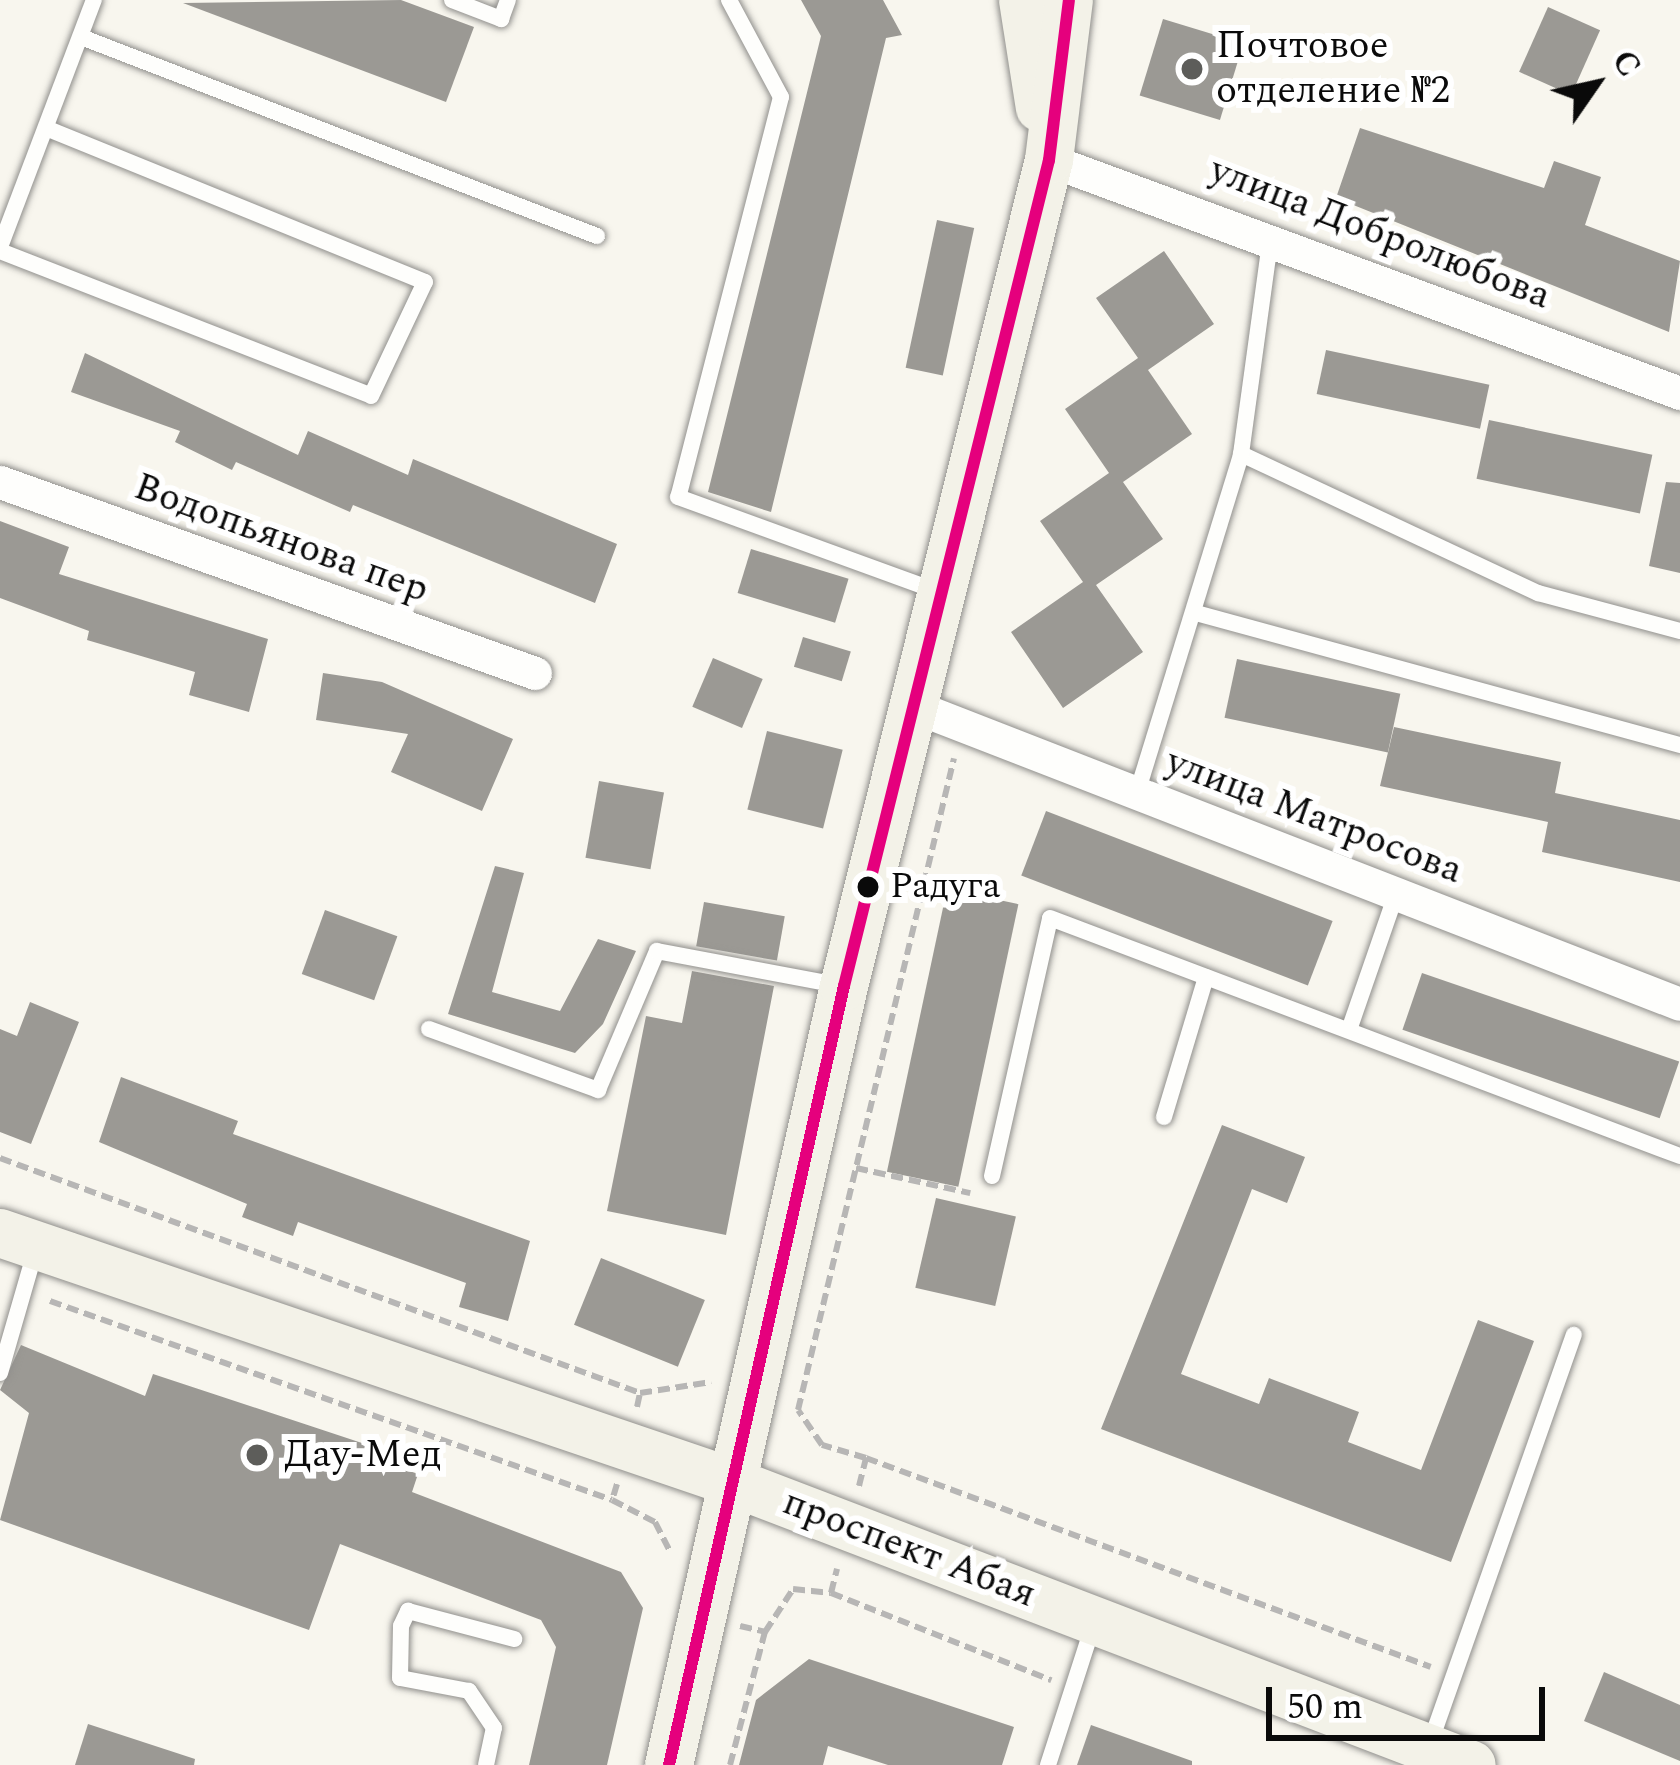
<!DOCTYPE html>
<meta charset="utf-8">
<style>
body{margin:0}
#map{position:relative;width:1680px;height:1765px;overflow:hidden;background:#f8f6ee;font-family:Spectral,serif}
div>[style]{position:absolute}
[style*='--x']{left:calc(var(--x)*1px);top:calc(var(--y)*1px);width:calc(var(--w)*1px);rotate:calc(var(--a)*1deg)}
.building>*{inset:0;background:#9b9994;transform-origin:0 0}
.path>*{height:6px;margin-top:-3px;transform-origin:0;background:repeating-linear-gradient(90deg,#b7b6b5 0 12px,transparent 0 18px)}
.roads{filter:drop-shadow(0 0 3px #91908d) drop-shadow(0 0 3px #91908d)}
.lane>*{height:16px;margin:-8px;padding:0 8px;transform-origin:8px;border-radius:8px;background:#fefefc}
.street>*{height:33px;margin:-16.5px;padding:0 16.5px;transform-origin:16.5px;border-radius:16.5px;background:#fefefc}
.secondary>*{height:48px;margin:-24px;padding:0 24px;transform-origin:24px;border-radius:24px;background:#f3f2e8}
.bus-1>*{height:12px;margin:-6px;padding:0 6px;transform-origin:6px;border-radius:6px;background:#e5007d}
.dots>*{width:33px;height:33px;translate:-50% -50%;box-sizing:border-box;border:6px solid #fff;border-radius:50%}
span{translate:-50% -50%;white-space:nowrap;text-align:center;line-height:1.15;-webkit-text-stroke:12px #fff;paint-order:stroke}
.bus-label{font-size:36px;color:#0a0a0a}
.left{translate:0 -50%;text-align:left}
.poi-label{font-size:39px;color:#0a0a0a}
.street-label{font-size:39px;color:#0a0a0a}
.north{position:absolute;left:1536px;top:24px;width:120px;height:120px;-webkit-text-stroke:9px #fff;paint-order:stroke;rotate:56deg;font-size:33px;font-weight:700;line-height:48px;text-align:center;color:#0a0a0a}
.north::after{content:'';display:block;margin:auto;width:42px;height:54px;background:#0a0a0a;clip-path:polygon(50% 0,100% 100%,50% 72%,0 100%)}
.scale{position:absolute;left:1266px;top:1687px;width:279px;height:54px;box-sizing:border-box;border:6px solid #0a0a0a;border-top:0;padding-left:15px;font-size:36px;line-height:42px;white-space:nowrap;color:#0a0a0a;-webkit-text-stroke:9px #fff;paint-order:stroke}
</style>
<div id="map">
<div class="building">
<div style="clip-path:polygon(401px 0,474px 27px,446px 102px,183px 3px)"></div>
<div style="clip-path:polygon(801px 0,883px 0,902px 35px,886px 38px,771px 512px,708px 492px,821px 36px)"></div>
<div style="left:1548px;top:7px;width:57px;height:71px;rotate:24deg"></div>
<div style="left:1163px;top:19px;width:84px;height:80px;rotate:17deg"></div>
<div style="clip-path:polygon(1360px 128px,1544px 188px,1554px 161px,1601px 177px,1585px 225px,1680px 261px,1669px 332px,1336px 198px)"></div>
<div style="left:937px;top:220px;width:38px;height:151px;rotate:12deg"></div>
<div style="clip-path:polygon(1164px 251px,1214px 324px,1148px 370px,1192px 434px,1123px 482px,1163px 539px,1096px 585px,1143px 652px,1063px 708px,1011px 632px,1083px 582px,1040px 521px,1109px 473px,1065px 409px,1138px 358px,1096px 298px)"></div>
<div style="left:1326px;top:350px;width:167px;height:45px;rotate:12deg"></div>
<div style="clip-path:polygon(85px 353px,298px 455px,308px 431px,408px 475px,413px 459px,617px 544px,595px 603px,353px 505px,350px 512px,236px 462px,232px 470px,175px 442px,180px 431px,71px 392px)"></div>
<div style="left:1489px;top:420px;width:167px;height:60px;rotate:12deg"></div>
<div style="clip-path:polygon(1666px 482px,1680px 483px,1680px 573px,1649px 566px)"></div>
<div style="clip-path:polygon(0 521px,69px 547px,59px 574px,268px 639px,249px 712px,189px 695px,195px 672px,87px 640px,89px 631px,0 598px)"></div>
<div style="left:751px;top:549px;width:102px;height:46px;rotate:17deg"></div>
<div style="left:803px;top:637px;width:50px;height:31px;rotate:17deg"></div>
<div style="left:713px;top:658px;width:54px;height:53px;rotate:23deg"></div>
<div style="left:1237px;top:659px;width:167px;height:60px;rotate:12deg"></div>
<div style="clip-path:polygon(323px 673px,382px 682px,513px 739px,482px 811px,391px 772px,408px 734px,316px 720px)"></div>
<div style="clip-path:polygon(1394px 727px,1561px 762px,1555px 793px,1680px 820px,1680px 882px,1542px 852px,1548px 822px,1380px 786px)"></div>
<div style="left:767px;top:731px;width:78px;height:81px;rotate:14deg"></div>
<div style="left:599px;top:781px;width:66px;height:78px;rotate:10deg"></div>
<div style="left:1046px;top:811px;width:307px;height:69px;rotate:21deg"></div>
<div style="clip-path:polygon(495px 866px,524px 873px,492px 992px,560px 1011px,598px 939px,636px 951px,603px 1024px,575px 1053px,448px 1014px)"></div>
<div style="left:947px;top:889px;width:73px;height:289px;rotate:12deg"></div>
<div style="left:704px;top:902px;width:82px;height:45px;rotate:10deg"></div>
<div style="left:325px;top:910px;width:77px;height:68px;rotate:20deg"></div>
<div style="clip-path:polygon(692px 971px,774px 986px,726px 1235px,607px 1211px,646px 1016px,682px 1023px)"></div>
<div style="left:1422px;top:973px;width:272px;height:60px;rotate:19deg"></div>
<div style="clip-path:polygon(30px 1002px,79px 1022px,31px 1144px,0 1132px,0 1029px,17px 1036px)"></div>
<div style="clip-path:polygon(121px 1077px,238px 1121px,233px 1134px,530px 1241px,508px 1321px,459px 1307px,466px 1283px,298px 1222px,293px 1236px,242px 1217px,247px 1204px,99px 1142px)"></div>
<div style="clip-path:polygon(1222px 1125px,1305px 1157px,1287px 1203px,1252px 1189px,1181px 1374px,1259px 1404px,1269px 1378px,1359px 1412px,1348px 1442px,1421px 1470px,1478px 1320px,1534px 1341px,1451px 1562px,1101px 1429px)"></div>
<div style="left:936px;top:1198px;width:82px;height:92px;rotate:13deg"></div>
<div style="left:601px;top:1258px;width:112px;height:72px;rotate:22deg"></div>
<div style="clip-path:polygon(21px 1345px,145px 1396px,153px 1374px,374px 1447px,370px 1457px,418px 1474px,412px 1492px,621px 1572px,643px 1608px,607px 1765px,529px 1765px,556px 1647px,541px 1620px,340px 1544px,309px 1630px,0 1520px,29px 1413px,0 1390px)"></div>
<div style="clip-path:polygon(809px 1659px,1014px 1727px,1002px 1765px,888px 1765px,828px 1746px,823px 1765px,739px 1765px,756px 1700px)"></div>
<div style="clip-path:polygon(1604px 1672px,1680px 1705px,1680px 1761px,1584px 1721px)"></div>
<div style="clip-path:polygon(88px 1724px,195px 1759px,194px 1765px,75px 1765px)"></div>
<div style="clip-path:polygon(1091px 1725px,1192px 1761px,1192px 1765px,1077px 1765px)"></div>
</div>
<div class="path">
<div style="--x:0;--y:1158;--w:682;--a:20.16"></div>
<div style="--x:856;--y:1168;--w:117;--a:12.4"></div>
<div style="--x:50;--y:1301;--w:596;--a:19.5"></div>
<div style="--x:637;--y:1407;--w:14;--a:-78"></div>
<div style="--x:640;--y:1393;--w:72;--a:-8.8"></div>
<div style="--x:866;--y:1458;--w:602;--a:20.3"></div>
<div style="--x:617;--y:1484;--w:17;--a:107"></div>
<div style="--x:612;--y:1500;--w:48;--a:27.1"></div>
<div style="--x:655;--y:1522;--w:35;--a:63"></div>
<div style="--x:859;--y:1486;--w:29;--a:-76"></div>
<div style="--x:866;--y:1458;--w:46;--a:-163.5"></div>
<div style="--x:822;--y:1445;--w:42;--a:-124.4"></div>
<div style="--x:798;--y:1410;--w:670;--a:-76.54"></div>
<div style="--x:831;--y:1593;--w:237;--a:21.6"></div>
<div style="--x:740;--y:1626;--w:26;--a:13"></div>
<div style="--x:765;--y:1632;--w:51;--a:-56.9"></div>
<div style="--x:793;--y:1589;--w:38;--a:6"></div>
<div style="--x:831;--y:1593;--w:25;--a:-76"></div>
<div style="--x:730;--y:1765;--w:138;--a:-75.3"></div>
</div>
<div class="roads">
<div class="lane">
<div style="--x:452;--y:0;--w:53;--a:21.2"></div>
<div style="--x:501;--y:19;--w:20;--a:-70"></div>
<div style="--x:729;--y:0;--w:110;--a:61.8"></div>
<div style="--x:781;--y:97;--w:413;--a:104.4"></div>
<div style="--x:678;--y:497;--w:278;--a:20"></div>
<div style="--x:81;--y:37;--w:553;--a:21.09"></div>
<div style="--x:0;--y:247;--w:264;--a:-69.2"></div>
<div style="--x:0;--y:251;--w:398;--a:21.3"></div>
<div style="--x:371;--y:396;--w:126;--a:-64.7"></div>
<div style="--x:425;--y:282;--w:409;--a:-157.9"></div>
<div style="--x:1241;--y:454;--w:328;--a:25.1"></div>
<div style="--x:1538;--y:593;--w:147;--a:15"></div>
<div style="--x:1196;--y:613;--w:502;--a:15.26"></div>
<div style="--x:1137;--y:793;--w:355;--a:-72.9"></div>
<div style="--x:1241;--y:454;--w:220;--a:-82.2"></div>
<div style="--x:429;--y:1029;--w:180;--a:19.8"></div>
<div style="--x:598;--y:1090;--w:151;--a:-67"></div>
<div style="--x:657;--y:951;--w:183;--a:10.7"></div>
<div style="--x:1349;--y:1030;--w:144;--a:-70.9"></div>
<div style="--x:1164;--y:1117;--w:146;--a:-73.3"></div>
<div style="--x:992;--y:1176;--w:264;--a:-77.3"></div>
<div style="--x:1050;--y:918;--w:673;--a:20.7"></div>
<div style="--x:0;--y:1373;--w:130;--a:-73.9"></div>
<div style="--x:1429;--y:1746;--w:436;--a:-70.6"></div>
<div style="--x:486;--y:1765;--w:38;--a:-78"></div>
<div style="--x:494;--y:1728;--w:45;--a:-124"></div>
<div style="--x:469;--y:1691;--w:70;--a:-169.3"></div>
<div style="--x:400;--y:1678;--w:52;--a:-88.9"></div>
<div style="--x:401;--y:1626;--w:17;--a:-65"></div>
<div style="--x:408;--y:1611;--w:110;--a:14.8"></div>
<div style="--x:1048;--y:1765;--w:146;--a:-72.1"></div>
</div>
<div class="street">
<div style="--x:1049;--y:160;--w:673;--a:20.27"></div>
<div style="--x:0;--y:482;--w:568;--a:19.65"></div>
<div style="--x:918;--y:708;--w:817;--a:21.23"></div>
</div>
<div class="secondary">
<div style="--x:1023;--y:0;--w:109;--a:81.1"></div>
<div style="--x:0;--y:1233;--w:770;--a:18.79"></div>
<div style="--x:729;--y:1481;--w:795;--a:20.92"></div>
<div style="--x:669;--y:1765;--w:798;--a:-77.34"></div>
<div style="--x:844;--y:986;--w:851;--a:-76.06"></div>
<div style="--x:1049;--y:160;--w:161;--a:-82.9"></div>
</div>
</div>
<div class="bus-1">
<div style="--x:669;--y:1765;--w:798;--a:-77.34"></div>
<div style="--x:844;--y:986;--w:851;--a:-76.06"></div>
<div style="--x:1049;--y:160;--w:161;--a:-82.9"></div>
</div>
<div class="dots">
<div style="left:1192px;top:69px;background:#5d5d5a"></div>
<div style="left:868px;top:887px;background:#0a0a0a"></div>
<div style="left:257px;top:1455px;background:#5d5d5a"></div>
</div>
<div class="bus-label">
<span class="left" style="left:890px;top:887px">Радуга</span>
</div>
<div class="poi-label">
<span class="left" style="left:1216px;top:69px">Почтовое<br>отделение №2</span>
<span class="left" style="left:284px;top:1455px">Дау-Мед</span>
</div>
<div class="street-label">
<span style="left:1380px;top:234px;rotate:21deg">улица Добролюбова</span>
<span style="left:281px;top:539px;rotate:20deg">Водопьянова пер</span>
<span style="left:1314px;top:817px;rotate:21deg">улица Матросова</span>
<span style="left:909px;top:1549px;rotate:21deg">проспект Абая</span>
</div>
<div class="north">С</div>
<div class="scale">50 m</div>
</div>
